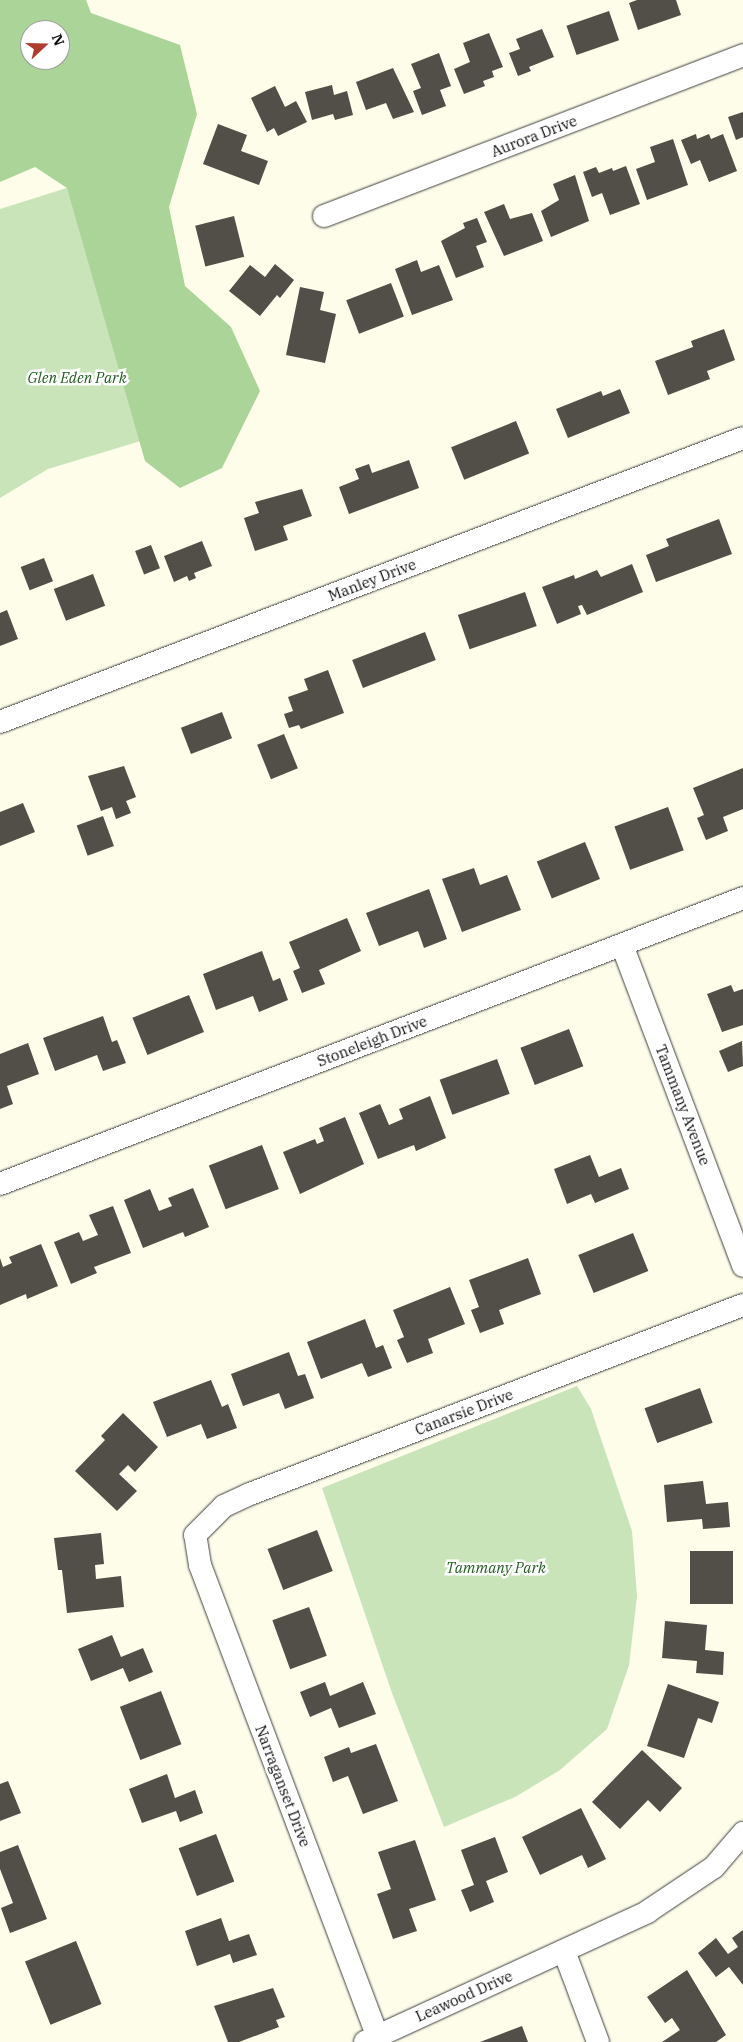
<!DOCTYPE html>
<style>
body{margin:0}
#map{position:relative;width:743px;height:2042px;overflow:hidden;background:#fdfdea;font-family:"IBM Plex Serif",serif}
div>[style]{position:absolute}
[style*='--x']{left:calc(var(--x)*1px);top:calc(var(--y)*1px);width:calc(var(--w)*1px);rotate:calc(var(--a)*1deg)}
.green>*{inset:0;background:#c8e4b8}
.forest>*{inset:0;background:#aad498}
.building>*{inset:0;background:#524e48;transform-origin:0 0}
.roads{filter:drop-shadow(0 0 1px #3e3e3e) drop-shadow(0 0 1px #3e3e3e)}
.minor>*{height:22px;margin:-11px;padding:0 11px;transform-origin:11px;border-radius:11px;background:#fff}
span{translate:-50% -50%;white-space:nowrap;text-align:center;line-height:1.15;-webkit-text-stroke:5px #fff;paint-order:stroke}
.street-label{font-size:15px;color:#0b0b0b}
.park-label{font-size:15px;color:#245c21;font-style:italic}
.north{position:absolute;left:20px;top:20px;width:50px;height:50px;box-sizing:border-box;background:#fff;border:1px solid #9d9d9d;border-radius:50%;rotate:69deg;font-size:14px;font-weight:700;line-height:20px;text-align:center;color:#0b0b0b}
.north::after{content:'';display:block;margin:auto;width:18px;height:22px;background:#ae3d2f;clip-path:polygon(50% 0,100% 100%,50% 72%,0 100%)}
</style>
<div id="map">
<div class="green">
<div style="clip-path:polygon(92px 180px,177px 430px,48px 469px,0 498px,0 209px)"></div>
<div style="clip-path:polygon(577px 1386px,591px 1409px,632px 1531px,637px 1596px,629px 1665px,607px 1729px,560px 1770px,515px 1797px,444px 1827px,392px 1693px,322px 1488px)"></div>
</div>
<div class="forest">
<div style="clip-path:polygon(evenodd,0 0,86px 0,91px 13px,180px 45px,197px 114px,169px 207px,185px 286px,231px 327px,260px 391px,222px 468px,180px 488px,145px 461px,67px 188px,35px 167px,0 182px,0 0,30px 30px,60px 30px,60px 60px,30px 60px,30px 30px)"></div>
</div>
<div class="building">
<div style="clip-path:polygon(637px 0,676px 0,681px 15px,638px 30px,629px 3px)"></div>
<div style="left:609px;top:11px;width:31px;height:45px;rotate:71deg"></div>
<div style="clip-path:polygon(542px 29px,554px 57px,529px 67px,531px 71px,518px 76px,509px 53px,520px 49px,516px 39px)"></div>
<div style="clip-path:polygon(489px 33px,503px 67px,492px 71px,494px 77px,483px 81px,485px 86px,464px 94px,454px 69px,470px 62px,463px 43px)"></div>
<div style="clip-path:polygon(439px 53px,451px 86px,440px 90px,446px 106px,422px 115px,413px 91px,421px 88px,411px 64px)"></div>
<div style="clip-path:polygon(393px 68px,414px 112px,393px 119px,386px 103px,366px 110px,356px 82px)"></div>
<div style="clip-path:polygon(332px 85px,334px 95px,347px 91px,353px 115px,335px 120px,333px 114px,312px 120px,305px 92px)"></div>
<div style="clip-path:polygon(275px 86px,285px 107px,296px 101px,307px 122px,278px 136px,274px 128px,267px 132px,251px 98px)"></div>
<div style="clip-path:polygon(743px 112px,743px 137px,736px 140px,728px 117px)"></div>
<div style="clip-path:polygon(218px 124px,247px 135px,241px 151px,268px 161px,259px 185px,203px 164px)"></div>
<div style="clip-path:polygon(696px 134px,697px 139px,709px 134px,711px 139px,723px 134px,737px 171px,709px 182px,700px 160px,691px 164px,681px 140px)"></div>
<div style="clip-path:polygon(673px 139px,688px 185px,647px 200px,636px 169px,655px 162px,650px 147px)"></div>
<div style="clip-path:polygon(626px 166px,640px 204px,610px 215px,602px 193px,592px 197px,583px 172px,596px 167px,599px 173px,612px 168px,613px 171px)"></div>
<div style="clip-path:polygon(575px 175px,589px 221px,551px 237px,541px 211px,559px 200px,553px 184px)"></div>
<div style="clip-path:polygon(504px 204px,510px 219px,532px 213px,543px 241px,504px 256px,484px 212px)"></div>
<div style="left:234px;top:216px;width:42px;height:40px;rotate:76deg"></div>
<div style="clip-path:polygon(477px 218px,487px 242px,476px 246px,484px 267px,456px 278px,441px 241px,465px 228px,463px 223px)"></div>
<div style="clip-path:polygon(417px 260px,421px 272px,439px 265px,453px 300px,412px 315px,395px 269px)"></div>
<div style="clip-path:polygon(275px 264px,294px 280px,280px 298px,277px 295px,260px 316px,229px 291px,250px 265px,265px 277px)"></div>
<div style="left:391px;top:283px;width:36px;height:48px;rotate:69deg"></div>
<div style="clip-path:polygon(300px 287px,324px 292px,320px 310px,336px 314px,325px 363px,286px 355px)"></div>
<div style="clip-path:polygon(724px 329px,735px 360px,707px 371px,710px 379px,668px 395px,655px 361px,693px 347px,691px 341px)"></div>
<div style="clip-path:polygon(620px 389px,630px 413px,568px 438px,556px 409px,601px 391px,603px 396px)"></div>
<div style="left:516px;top:421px;width:35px;height:70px;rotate:68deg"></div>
<div style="clip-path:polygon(409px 460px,419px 488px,349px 514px,339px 487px,359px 479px,355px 469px,369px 464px,372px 473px)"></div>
<div style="clip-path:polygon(302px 489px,312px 516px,283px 526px,288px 540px,255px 551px,244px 518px,259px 513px,255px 502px)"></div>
<div style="clip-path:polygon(719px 519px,732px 554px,656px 582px,646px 555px,669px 546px,666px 539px)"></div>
<div style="clip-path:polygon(202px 541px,212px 566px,194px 573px,196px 578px,189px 581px,187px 576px,174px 582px,164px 556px)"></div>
<div style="left:151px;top:545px;width:25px;height:17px;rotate:69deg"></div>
<div style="left:44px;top:558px;width:25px;height:25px;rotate:69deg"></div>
<div style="clip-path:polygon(632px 564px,643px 592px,587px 615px,582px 605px,578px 606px,581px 614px,557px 624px,542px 587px,574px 575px,575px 579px,597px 570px,601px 577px)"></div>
<div style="left:93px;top:574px;width:34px;height:42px;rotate:69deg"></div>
<div style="left:525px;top:592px;width:36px;height:71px;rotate:71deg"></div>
<div style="clip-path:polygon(7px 610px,18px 639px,0 646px,0 613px)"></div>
<div style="left:425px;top:632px;width:30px;height:78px;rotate:69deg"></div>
<div style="clip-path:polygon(328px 670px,344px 713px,301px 729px,299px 725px,289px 728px,284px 714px,293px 711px,288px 697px,308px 690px,304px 679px)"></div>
<div style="left:222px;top:712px;width:28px;height:44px;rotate:69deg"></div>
<div style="left:284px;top:734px;width:37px;height:29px;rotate:68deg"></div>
<div style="clip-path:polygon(124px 766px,136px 797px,126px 801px,131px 813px,116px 819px,112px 807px,101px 811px,88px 776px)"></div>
<div style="clip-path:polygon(743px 768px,743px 809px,723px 817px,728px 831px,706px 840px,697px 818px,704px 815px,693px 788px)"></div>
<div style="clip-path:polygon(23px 803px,35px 832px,0 846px,0 812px)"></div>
<div style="left:668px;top:807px;width:46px;height:57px;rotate:70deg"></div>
<div style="left:103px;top:816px;width:32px;height:28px;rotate:70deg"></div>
<div style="left:585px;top:842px;width:40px;height:52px;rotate:68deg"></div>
<div style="clip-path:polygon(474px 868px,480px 885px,507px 875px,521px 910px,462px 932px,442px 879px)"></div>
<div style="clip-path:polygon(429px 889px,447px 939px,424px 948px,418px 931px,379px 946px,366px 913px)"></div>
<div style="clip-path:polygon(347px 918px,361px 951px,319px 970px,325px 984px,302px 993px,293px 971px,300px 968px,289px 942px)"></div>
<div style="clip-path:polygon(262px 951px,273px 981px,280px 978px,288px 1000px,259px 1012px,253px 996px,216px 1010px,203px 974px)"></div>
<div style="clip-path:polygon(731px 985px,734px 992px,743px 989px,743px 1025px,722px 1032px,707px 994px)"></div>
<div style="left:189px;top:995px;width:40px;height:61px;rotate:68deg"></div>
<div style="clip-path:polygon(103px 1016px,112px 1042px,117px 1040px,126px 1063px,103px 1071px,97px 1055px,55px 1071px,43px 1038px)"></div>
<div style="left:569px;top:1029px;width:40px;height:52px;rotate:69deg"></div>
<div style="clip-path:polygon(742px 1041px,743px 1066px,728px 1072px,719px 1051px)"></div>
<div style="clip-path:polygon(28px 1043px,39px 1074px,7px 1086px,13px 1104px,0 1109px,0 1054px)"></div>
<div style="left:497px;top:1059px;width:37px;height:61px;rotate:70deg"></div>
<div style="clip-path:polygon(430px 1096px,446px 1138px,416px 1151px,414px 1145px,378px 1159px,359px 1113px,380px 1104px,389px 1125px,403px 1119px,399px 1109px)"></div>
<div style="clip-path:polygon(345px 1117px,364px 1164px,300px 1194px,283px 1152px,315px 1139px,317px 1144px,324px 1141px,319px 1128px)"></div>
<div style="left:262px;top:1145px;width:47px;height:57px;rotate:69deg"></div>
<div style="clip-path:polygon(590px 1155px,599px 1177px,621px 1168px,629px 1189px,595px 1203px,591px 1194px,567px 1204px,554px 1169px)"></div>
<div style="clip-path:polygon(193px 1188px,209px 1227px,185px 1237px,183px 1232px,143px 1248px,124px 1200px,150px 1189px,159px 1211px,172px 1206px,168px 1198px)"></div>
<div style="clip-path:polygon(113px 1206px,131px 1253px,94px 1267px,97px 1273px,71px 1284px,54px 1242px,79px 1232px,83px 1241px,98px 1235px,89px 1215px)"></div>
<div style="left:633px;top:1233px;width:41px;height:59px;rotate:68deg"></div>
<div style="clip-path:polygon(41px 1244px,58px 1286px,27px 1299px,26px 1294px,0 1305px,0 1258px,3px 1267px,12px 1263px,9px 1257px)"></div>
<div style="clip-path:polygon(528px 1258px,541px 1294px,499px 1310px,504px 1324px,480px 1333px,471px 1310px,479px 1307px,469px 1280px)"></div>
<div style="clip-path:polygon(450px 1287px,465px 1324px,428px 1339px,433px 1353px,407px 1363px,397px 1340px,404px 1337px,393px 1310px)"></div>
<div style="clip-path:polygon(365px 1319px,376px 1348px,383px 1345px,392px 1368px,368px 1377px,362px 1363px,321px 1379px,307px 1342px)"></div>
<div style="clip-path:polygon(289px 1352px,298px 1376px,305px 1374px,314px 1398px,285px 1409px,279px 1393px,243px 1406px,231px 1374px)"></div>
<div style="clip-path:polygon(211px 1380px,222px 1407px,228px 1404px,237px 1428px,207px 1439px,201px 1424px,167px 1437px,153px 1402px)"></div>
<div style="left:700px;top:1388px;width:37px;height:59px;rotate:70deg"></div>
<div style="clip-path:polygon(123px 1413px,158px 1447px,135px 1472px,128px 1465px,119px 1474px,137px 1491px,117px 1511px,75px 1471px,105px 1440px,101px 1436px)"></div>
<div style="clip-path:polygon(703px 1481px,706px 1504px,728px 1502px,730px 1527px,703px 1529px,702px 1519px,667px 1522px,664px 1485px)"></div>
<div style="left:317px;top:1530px;width:44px;height:53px;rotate:69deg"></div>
<div style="clip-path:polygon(101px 1533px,104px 1564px,95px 1565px,96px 1579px,121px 1576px,124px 1607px,67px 1613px,62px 1570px,58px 1570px,54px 1538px)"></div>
<div style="left:690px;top:1551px;width:43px;height:53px"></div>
<div style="left:309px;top:1607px;width:52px;height:39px;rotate:70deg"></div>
<div style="clip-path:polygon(665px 1621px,707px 1625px,705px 1650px,724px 1652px,723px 1675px,696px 1673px,697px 1661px,662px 1658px)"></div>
<div style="clip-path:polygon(112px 1635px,121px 1657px,143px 1648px,153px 1672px,129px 1682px,123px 1668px,91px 1681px,78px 1649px)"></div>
<div style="clip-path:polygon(325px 1682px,330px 1696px,363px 1682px,376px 1714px,339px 1728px,331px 1708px,310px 1717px,300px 1692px)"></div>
<div style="clip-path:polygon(668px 1684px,719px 1702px,712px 1723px,698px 1718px,684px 1758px,647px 1746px)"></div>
<div style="left:161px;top:1691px;width:57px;height:44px;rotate:69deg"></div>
<div style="clip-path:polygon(376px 1744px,398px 1801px,363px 1814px,348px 1776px,333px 1782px,324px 1757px,349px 1747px,351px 1753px)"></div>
<div style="clip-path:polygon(642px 1750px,682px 1788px,660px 1812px,648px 1800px,620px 1829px,592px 1802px)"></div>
<div style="clip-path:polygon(167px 1774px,175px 1798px,195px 1790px,203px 1813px,180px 1822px,176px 1811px,142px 1823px,129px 1789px)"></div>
<div style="clip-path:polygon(8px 1781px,21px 1813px,0 1821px,0 1784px)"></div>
<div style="clip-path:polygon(581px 1808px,606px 1859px,588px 1868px,582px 1855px,540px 1875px,522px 1837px)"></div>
<div style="left:216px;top:1834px;width:51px;height:40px;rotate:69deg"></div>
<div style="clip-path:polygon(495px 1837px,508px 1872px,486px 1881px,494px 1902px,470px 1912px,461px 1890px,474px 1885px,461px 1850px)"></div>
<div style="clip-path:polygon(415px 1840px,436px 1900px,409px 1909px,417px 1931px,393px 1939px,377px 1894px,391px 1889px,378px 1852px)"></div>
<div style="clip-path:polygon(18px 1845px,47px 1919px,10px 1933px,1px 1908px,13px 1903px,0 1869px,0 1852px)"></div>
<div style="clip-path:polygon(221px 1918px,229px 1941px,249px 1934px,257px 1955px,233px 1963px,230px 1954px,197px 1966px,185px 1931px)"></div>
<div style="clip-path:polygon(743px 1930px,743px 1985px,729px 1967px,716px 1977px,698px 1953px,716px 1938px,728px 1954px,738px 1947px,732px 1938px)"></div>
<div style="left:76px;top:1941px;width:68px;height:55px;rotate:68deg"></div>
<div style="clip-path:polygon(687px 1970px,726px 2035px,716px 2042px,662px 2042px,680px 2030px,672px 2018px,665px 2023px,647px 1997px)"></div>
<div style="clip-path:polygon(273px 1988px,285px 2017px,276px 2020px,279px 2027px,239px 2042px,228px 2042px,214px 2006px)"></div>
<div style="clip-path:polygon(522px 2026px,528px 2042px,480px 2042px)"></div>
</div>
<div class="roads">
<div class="minor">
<div style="--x:324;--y:216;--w:449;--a:-21"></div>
<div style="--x:0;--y:722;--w:795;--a:-20.92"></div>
<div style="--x:622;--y:945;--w:343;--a:69.3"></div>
<div style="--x:0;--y:1184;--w:796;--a:-21.05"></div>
<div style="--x:564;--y:1951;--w:97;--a:69.5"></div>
<div style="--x:377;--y:2035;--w:502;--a:-110.64"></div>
<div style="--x:200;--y:1565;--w:30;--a:-99"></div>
<div style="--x:195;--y:1535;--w:41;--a:-45"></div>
<div style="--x:224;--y:1506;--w:29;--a:-25"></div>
<div style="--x:250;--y:1494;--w:528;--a:-20.98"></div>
<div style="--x:365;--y:2042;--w:311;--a:-24.7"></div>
<div style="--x:647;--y:1912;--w:81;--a:-33.9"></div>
<div style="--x:714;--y:1867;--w:45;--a:-49.5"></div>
</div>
</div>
<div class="street-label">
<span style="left:534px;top:136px;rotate:-21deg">Aurora Drive</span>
<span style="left:372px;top:580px;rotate:-21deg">Manley Drive</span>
<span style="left:372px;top:1041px;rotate:-21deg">Stoneleigh Drive</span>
<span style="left:683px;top:1105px;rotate:69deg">Tammany Avenue</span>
<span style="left:464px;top:1412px;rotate:-21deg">Canarsie Drive</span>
<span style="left:283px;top:1786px;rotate:69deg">Narraganset Drive</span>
<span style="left:464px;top:1996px;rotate:-24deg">Leawood Drive</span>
</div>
<div class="park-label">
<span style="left:77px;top:378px">Glen Eden Park</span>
<span style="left:496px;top:1568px">Tammany Park</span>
</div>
<div class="north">N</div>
</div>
